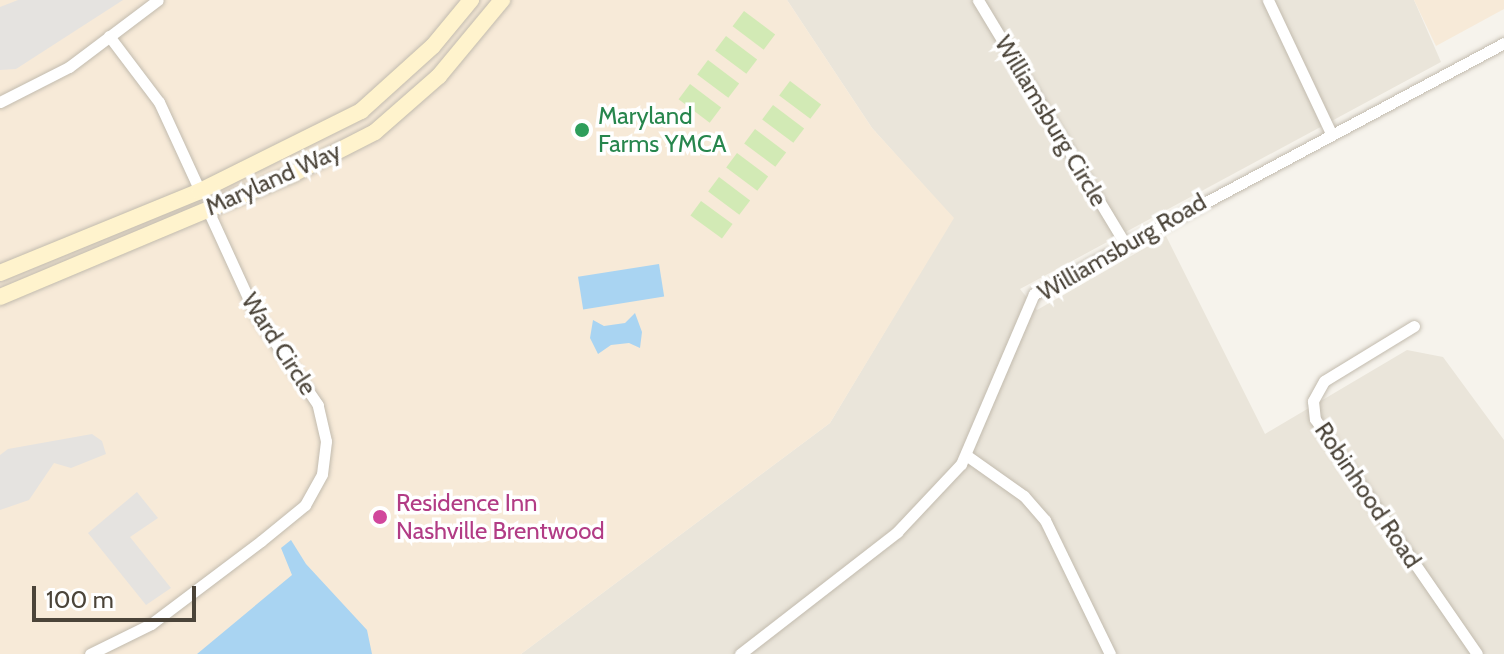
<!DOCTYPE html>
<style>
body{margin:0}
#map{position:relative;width:1504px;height:654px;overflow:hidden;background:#f6f3ec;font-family:Cabin,sans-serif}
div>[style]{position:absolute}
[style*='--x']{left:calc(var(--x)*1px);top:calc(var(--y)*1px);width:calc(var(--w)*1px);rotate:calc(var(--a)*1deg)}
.residential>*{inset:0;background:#eae5da}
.commercial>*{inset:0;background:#f7ead8}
.green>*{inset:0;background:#d2eab5;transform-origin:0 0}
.parking>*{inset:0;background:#e5e3e0}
.water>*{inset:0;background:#a9d4f2;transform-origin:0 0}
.roads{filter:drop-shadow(0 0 2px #c2bbae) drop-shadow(0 0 2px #c2bbae)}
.minor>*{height:11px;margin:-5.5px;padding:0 5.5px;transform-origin:5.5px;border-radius:5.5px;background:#fff}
.secondary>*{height:16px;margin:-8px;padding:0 8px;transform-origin:8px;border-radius:8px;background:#fff3cd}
.dots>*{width:22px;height:22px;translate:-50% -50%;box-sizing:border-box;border:4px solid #fff;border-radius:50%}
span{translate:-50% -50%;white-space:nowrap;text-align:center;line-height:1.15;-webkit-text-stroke:7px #fff;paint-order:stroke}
.leisure-label{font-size:24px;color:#27864d}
.left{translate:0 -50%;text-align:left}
.street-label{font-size:24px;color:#4b4439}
.hotel-label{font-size:24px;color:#b23c85}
.scale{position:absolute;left:32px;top:586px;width:164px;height:36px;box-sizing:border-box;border:4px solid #4b4439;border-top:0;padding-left:10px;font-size:24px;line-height:28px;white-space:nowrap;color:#4b4439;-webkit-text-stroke:6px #fff;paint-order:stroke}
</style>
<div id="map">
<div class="residential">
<div style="clip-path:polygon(787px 0,1414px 0,1441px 62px,1020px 289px,1037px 310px,1166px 236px,1265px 434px,1407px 350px,1443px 357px,1504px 440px,1504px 654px,521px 654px,830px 423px,953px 218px,872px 128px)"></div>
</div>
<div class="commercial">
<div style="clip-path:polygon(0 0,787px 0,872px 128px,954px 218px,830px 423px,521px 654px,0 654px)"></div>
<div style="clip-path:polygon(1414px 0,1504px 0,1504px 9px,1436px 46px)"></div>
</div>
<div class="green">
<div style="left:744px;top:11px;width:39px;height:19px;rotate:37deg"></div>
<div style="left:726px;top:36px;width:39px;height:18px;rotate:37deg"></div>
<div style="left:708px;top:60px;width:39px;height:18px;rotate:37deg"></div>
<div style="left:790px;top:81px;width:39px;height:18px;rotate:37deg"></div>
<div style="left:690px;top:84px;width:39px;height:19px;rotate:37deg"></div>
<div style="left:773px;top:105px;width:39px;height:18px;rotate:37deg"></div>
<div style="left:755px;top:129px;width:39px;height:18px;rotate:37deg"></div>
<div style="left:737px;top:153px;width:39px;height:18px;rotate:37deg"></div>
<div style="left:719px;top:177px;width:39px;height:18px;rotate:37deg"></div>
<div style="left:701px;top:201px;width:39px;height:18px;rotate:36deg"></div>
</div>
<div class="parking">
<div style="clip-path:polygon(18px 0,123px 0,16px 69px,0 70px,0 7px)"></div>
<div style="clip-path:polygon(92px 434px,102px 441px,106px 454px,71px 468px,54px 463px,29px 500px,0 510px,0 455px,8px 449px)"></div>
<div style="clip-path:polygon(137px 492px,158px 518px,130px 537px,171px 588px,146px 605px,88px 533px)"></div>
</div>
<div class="water">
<div style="left:659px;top:264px;width:33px;height:82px;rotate:81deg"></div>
<div style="clip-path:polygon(635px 313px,642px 332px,640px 348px,629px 343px,611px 345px,598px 354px,590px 338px,593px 320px,604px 326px,625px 323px)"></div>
<div style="clip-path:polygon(291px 540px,306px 564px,367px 630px,372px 654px,197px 654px,292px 575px,281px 548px)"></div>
</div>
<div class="roads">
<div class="minor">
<div style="--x:978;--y:0;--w:283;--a:58.9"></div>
<div style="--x:1268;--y:0;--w:147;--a:64.7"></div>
<div style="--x:109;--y:36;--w:83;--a:52.9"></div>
<div style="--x:159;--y:102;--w:98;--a:65.3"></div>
<div style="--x:0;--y:102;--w:77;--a:-26.9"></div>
<div style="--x:69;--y:67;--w:111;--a:-37"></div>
<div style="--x:1414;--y:326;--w:105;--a:148.6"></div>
<div style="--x:1324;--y:381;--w:23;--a:119"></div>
<div style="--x:1313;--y:401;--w:18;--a:84"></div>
<div style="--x:1315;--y:419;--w:285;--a:55.4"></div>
<div style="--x:966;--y:455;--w:71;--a:35.3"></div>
<div style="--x:1024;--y:496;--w:32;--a:49"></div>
<div style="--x:1045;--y:520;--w:149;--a:64.1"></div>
<div style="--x:90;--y:654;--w:68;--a:-26.2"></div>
<div style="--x:151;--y:624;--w:138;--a:-37"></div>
<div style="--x:261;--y:541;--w:57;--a:-39.3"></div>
<div style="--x:305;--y:505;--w:35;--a:-61"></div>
<div style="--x:322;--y:474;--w:33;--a:-83"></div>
<div style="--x:326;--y:441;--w:37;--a:-103"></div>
<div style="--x:318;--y:405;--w:112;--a:-124.4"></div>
<div style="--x:255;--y:313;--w:115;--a:-114.6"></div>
<div style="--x:740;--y:654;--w:199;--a:-37.8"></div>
<div style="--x:897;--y:532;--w:93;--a:-46.7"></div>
<div style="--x:961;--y:464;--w:185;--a:-66.8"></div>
<div style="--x:1034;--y:294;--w:533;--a:-28.1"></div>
</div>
<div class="secondary">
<div style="--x:0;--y:273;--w:216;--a:-22.3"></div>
<div style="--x:200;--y:191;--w:180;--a:-26.4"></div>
<div style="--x:361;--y:111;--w:97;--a:-42.1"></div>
<div style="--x:433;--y:46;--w:60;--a:-50.4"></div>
<div style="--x:0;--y:297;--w:318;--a:-22.8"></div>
<div style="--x:293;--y:174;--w:92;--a:-27.1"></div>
<div style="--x:375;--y:132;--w:85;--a:-41.2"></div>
<div style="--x:439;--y:76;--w:99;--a:-50.3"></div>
</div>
</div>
<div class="dots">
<div style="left:582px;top:130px;background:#2e9e5b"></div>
<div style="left:380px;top:517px;background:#d1479c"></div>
</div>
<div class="leisure-label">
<span class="left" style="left:598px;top:130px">Maryland<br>Farms YMCA</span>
</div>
<div class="street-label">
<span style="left:1051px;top:121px;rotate:59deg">Williamsburg Circle</span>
<span style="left:273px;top:179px;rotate:-24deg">Maryland Way</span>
<span style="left:1122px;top:247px;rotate:-30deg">Williamsburg Road</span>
<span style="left:279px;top:344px;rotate:57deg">Ward Circle</span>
<span style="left:1368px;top:495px;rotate:56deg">Robinhood Road</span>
</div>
<div class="hotel-label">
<span class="left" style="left:396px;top:517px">Residence Inn<br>Nashville Brentwood</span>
</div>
<div class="scale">100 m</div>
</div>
